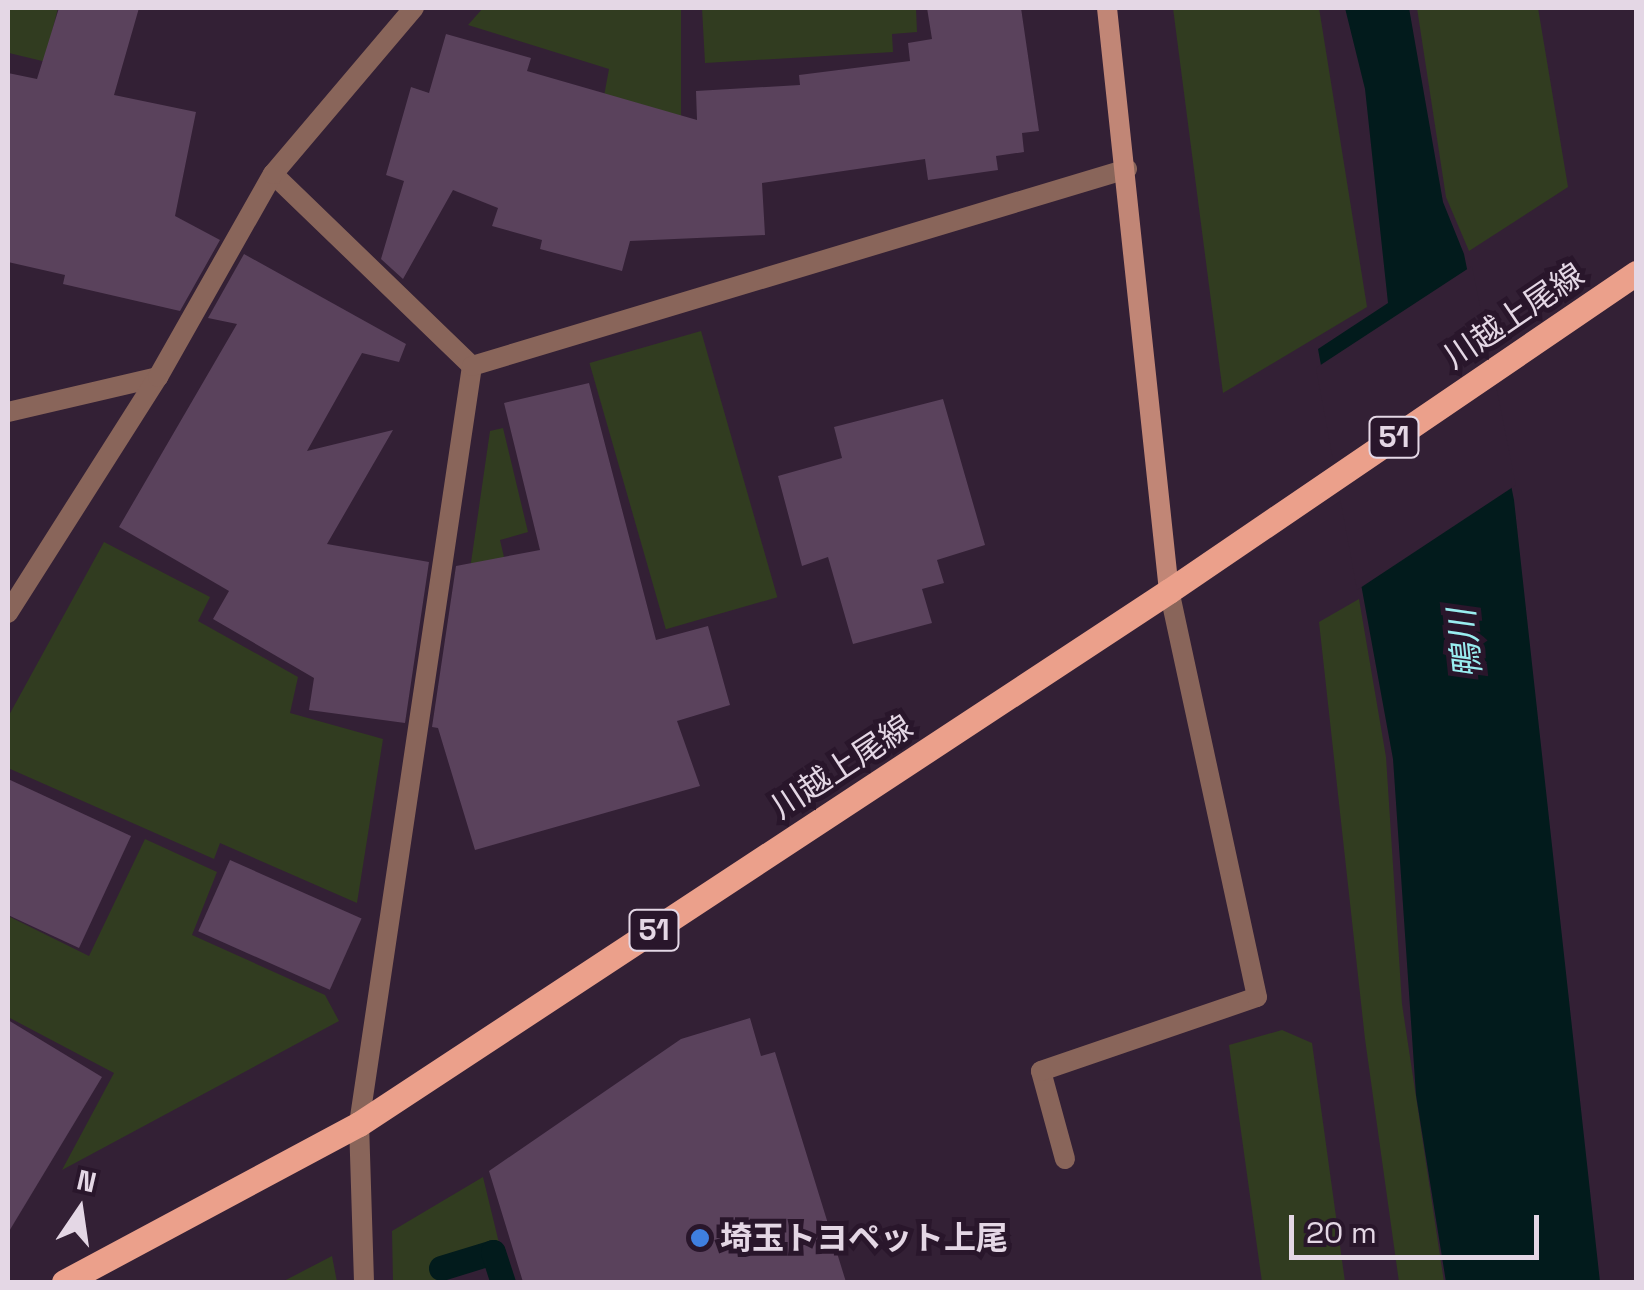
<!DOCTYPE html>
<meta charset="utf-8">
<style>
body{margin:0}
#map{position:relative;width:1644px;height:1290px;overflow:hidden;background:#332035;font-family:"Space Grotesk","Noto Sans JP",sans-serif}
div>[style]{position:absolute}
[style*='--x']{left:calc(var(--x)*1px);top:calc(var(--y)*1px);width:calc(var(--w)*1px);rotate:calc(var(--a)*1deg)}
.green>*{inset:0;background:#313c20;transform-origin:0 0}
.water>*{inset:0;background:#021b1c}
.pier>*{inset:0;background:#332035}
.stream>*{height:25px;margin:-12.5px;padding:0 12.5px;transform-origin:12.5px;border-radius:12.5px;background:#021b1c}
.building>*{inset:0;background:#5a425c;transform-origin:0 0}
.lane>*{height:20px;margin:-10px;padding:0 10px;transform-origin:10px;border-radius:10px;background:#89655a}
.street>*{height:20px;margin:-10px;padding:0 10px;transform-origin:10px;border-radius:10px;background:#89655a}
.secondary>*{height:20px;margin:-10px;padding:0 10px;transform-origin:10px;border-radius:10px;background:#c18676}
.primary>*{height:25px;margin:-12.5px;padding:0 12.5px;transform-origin:12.5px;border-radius:12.5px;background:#eba08b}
.dots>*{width:28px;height:28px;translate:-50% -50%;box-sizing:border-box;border:5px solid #29162b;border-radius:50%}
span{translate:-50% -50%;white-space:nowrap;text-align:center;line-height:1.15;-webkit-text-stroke:10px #29162b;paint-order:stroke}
.shield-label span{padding:2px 8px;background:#29162b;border:2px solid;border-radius:8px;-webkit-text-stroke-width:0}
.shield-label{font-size:30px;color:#e4d7e5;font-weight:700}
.street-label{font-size:32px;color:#e4d7e5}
.poi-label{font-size:32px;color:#e4d7e5;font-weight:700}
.left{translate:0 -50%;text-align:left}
.water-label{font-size:35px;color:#99eef0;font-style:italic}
.frame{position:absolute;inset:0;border:10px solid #e4d7e5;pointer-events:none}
.north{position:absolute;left:30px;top:1160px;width:100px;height:100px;-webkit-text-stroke:8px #29162b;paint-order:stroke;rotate:13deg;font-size:28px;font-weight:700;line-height:40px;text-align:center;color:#e4d7e5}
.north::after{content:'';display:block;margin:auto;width:35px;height:45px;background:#e4d7e5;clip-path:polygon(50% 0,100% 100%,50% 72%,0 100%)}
.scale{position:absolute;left:1289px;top:1215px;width:250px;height:45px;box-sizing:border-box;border:5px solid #e4d7e5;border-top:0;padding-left:12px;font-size:30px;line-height:35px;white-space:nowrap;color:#e4d7e5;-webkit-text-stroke:8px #29162b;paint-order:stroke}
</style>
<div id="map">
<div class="green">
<div style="clip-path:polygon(8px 8px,58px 8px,52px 32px,117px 79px,9px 53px)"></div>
<div style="clip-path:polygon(483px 8px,681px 8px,681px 125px,602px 107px,609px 69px,468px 25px)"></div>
<div style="clip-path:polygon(702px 8px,916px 8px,917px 32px,892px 34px,893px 52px,705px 63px)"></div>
<div style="clip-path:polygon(1173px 8px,1319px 8px,1367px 307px,1223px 393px)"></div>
<div style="clip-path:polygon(1417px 8px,1538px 8px,1568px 187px,1469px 251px,1446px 197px)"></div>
<div style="left:701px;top:331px;width:277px;height:116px;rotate:74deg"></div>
<div style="clip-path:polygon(503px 428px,528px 532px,500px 540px,513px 596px,463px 618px,490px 431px)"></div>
<div style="clip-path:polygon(104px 542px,210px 597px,198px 621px,298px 677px,290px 713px,383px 739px,357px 903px,220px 843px,214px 859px,8px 768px,8px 717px)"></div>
<div style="clip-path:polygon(1359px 599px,1386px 757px,1402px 1004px,1444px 1282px,1399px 1282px,1365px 1039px,1319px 622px)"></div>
<div style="clip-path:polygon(145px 839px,217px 872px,192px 935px,325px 995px,339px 1021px,62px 1170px,114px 1073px,8px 1017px,8px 916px,89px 956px)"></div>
<div style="clip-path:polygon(1282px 1030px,1312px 1043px,1345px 1282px,1262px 1282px,1229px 1045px)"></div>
<div style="clip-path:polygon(483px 1177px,499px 1243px,439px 1260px,445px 1282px,393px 1282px,392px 1231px)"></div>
<div style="clip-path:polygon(332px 1256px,337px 1282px,282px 1282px)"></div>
</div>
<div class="water">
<div style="clip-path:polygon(1345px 8px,1409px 8px,1443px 202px,1464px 254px,1514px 500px,1600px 1282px,1446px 1282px,1416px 1095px,1393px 759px,1318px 349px,1388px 303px,1365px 89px)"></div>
</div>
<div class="pier">
<div style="clip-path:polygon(1472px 266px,1516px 485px,1357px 590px,1316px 368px)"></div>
</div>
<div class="stream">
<div style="--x:441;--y:1268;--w:54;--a:-17.1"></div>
<div style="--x:493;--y:1252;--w:32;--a:72"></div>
</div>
<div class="building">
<div style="clip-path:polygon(59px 8px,139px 8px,114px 95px,196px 112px,175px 216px,220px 240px,180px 311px,63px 284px,65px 275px,8px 262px,8px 73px,37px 79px)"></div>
<div style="clip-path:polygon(927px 8px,1021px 8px,1039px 131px,1022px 133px,1024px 152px,996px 156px,998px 170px,928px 180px,925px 159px,762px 183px,765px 235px,630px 241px,622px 271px,540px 249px,542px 240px,492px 226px,498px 208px,453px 190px,403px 279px,381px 259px,404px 181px,386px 175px,411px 87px,429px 93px,446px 34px,531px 58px,527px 71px,697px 120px,696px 91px,800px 85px,799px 75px,910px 61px,908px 43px,932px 39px)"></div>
<div style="clip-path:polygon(244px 254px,406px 344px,399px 362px,362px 353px,307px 451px,393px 430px,327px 544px,429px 562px,405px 723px,309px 710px,314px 678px,213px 619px,229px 591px,119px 527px,237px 324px,208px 318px)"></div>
<div style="clip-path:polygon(589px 383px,656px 640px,708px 626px,730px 705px,677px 721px,700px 786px,475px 850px,438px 728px,432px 727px,456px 566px,540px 550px,504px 403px)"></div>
<div style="clip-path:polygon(943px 399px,985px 545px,937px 560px,944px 583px,922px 589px,932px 623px,853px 644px,828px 557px,802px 566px,778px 476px,842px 458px,834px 427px)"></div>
<div style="clip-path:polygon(8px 779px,131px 836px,79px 948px,8px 915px)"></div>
<div style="left:230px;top:860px;width:144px;height:78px;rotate:24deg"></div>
<div style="clip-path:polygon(750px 1018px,761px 1056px,775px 1052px,846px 1282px,523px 1282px,489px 1171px,681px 1039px)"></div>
<div style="clip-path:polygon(8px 1020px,102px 1077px,8px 1233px)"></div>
</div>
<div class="lane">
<div style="--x:273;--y:174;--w:277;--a:44"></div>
<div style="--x:1065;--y:1159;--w:91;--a:-105.3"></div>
<div style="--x:1041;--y:1071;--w:228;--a:-18.9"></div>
<div style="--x:1257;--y:997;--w:415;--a:-102.2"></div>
</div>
<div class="street">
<div style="--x:8;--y:412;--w:154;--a:-13.1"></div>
<div style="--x:8;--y:613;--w:280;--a:-57.6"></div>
<div style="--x:158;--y:377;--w:233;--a:-60.5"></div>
<div style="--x:273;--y:174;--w:218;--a:-49.7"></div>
<div style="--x:364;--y:1282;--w:158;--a:-91.8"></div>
<div style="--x:359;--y:1124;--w:766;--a:-81.52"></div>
<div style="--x:472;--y:366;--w:684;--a:-16.74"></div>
</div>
<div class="secondary">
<div style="--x:1107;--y:8;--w:586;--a:83.93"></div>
</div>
<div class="primary">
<div style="--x:64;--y:1282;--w:335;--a:-28.2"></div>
<div style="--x:359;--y:1124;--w:970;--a:-33.35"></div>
<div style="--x:1169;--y:591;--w:565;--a:-34.25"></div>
</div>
<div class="dots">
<div style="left:700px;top:1238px;background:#3f7fe0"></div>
</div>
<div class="shield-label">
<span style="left:1394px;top:437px">51</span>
<span style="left:654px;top:930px">51</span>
</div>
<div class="street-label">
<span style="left:1514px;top:316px;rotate:-34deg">川越上尾線</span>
<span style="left:842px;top:767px;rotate:-33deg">川越上尾線</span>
</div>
<div class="poi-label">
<span class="left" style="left:720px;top:1238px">埼玉トヨペット上尾</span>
</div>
<div class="water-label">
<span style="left:1465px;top:644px;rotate:-96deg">鴨川</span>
</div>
<div class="frame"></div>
<div class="north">N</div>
<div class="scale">20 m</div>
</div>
